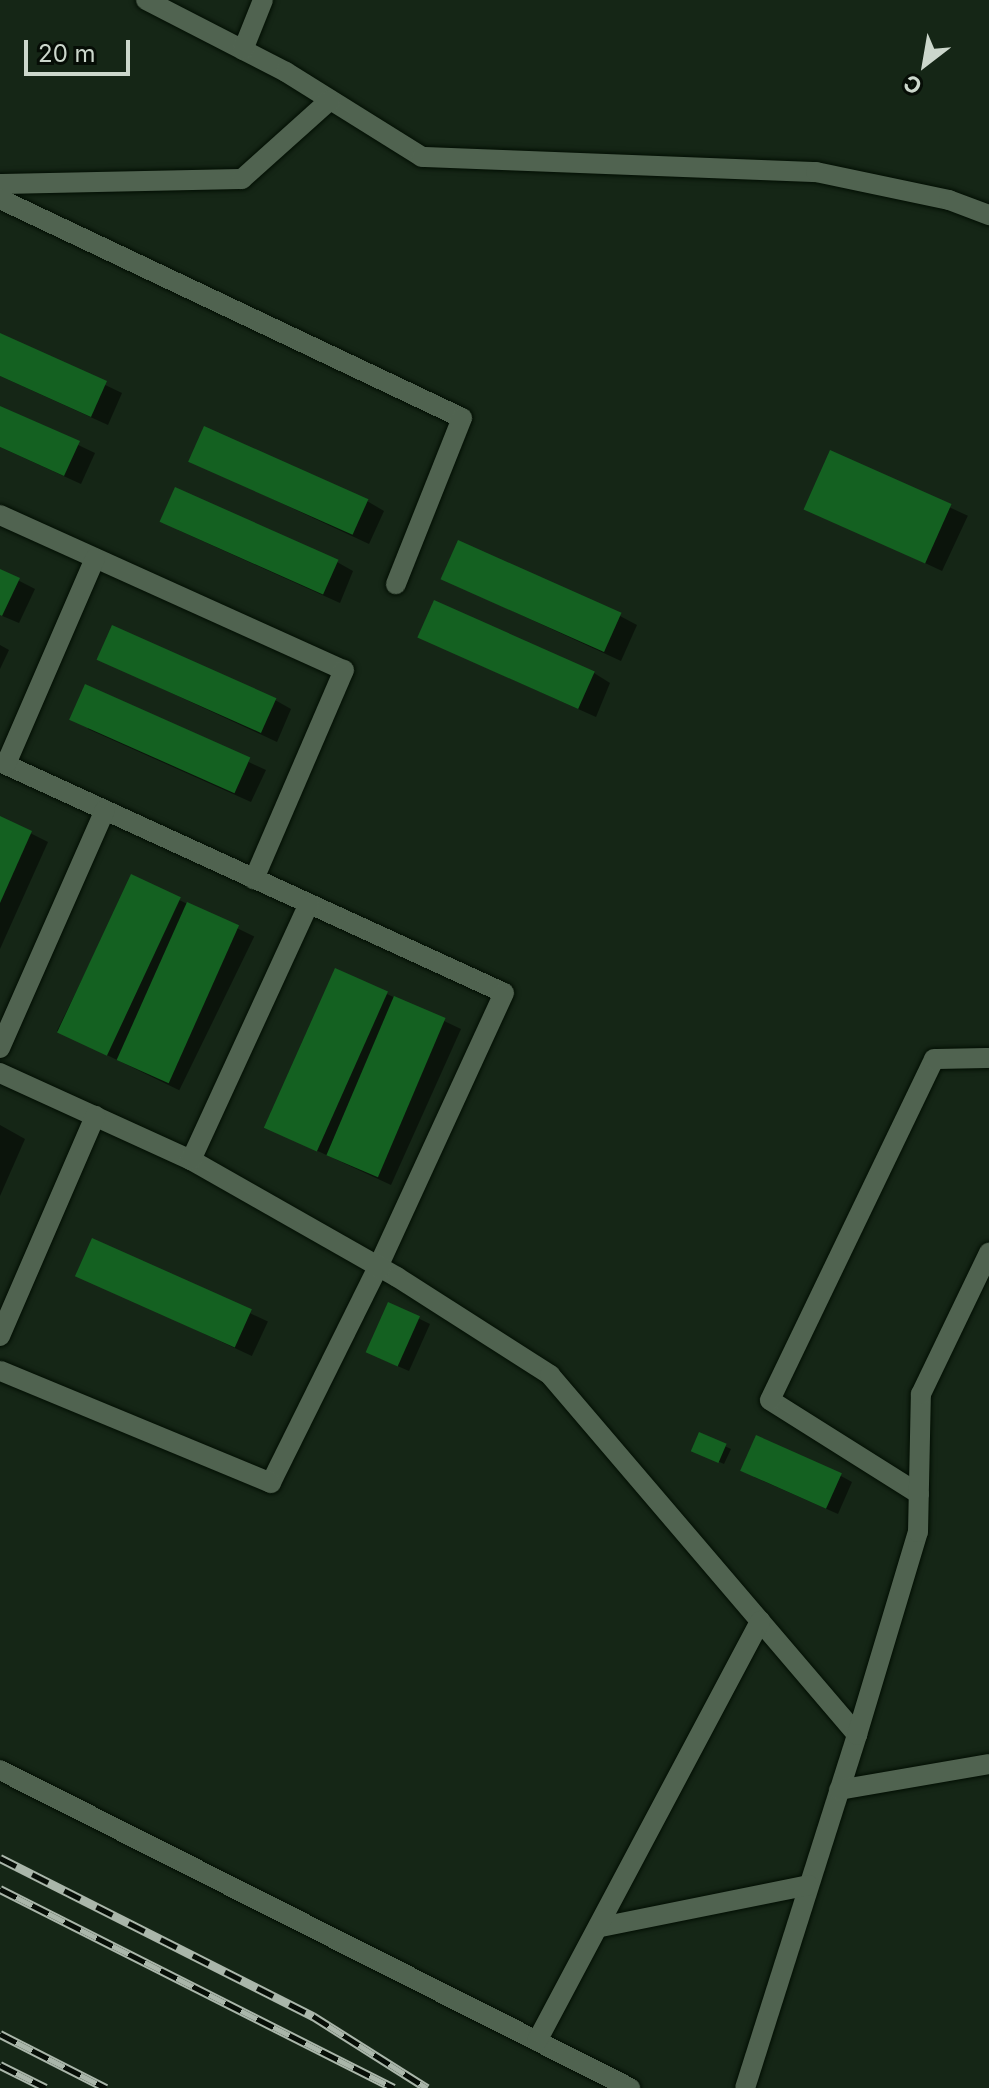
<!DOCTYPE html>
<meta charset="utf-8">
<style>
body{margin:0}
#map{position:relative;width:989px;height:2088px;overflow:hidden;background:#152616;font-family:Inter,sans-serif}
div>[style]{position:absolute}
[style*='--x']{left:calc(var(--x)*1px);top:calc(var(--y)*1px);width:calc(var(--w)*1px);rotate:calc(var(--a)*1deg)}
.shadow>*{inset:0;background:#0007;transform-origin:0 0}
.building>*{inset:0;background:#146121;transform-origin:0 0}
.roads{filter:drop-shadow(0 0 2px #020e03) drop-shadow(0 0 2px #020e03)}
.minor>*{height:20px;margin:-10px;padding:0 10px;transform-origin:10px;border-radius:10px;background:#506350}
.rail>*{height:9px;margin-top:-4.5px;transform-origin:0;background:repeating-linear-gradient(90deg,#060d06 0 18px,#aab6aa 0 36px);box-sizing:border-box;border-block:2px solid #aab6aa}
span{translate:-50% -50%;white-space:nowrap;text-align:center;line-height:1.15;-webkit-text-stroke:6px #060d06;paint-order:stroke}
.north{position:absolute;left:885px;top:24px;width:80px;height:80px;-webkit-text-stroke:6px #060d06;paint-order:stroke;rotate:211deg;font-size:22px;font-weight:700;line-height:32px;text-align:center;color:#ccd7cc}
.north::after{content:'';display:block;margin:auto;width:28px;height:36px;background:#ccd7cc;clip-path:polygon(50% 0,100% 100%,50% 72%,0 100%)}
.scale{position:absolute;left:24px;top:40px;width:106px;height:36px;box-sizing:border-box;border:4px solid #ccd7cc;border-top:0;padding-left:10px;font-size:24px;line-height:28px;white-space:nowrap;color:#ccd7cc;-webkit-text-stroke:6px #060d06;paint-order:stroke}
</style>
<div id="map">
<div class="shadow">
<div style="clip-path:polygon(0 335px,122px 393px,108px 425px,0 376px)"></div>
<div style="clip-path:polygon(0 408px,95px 453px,81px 484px,0 447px)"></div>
<div style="left:831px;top:452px;width:151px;height:61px;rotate:25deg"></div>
<div style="clip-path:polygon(191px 461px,367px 501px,384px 511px,369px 544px)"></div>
<div style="clip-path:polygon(178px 530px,337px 562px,353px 571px,340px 603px)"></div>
<div style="clip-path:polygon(0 571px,35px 589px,19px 623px,0 615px)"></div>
<div style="clip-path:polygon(443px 579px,620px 616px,637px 625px,621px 661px)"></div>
<div style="clip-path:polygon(0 645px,9px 650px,0 669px)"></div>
<div style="clip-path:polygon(436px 645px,594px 673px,610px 683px,596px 717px)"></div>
<div style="clip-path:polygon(98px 659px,275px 700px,291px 709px,277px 742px)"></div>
<div style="clip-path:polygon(86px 687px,266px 770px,251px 802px,88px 729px)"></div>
<div style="clip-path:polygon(0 818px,48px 842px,0 949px)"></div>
<div style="left:132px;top:877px;width:136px;height:171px;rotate:26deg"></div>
<div style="clip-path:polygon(387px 994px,461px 1029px,391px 1185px,266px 1127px)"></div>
<div style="clip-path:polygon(0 1125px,25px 1139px,0 1196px)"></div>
<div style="left:93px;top:1240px;width:193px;height:38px;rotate:25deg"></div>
<div style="clip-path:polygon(389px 1304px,430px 1324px,409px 1371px,379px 1358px)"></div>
<div style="clip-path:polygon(700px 1435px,731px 1449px,724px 1464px,699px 1453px)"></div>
<div style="clip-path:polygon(841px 1476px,852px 1482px,838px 1514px,754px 1477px)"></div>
</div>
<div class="building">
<div style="clip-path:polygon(0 333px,107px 381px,91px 417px,0 376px)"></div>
<div style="clip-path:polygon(0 406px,80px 441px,64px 476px,0 447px)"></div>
<div style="left:204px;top:426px;width:180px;height:39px;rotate:24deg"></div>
<div style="left:830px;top:450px;width:133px;height:65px;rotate:24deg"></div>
<div style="left:175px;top:487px;width:179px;height:38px;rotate:24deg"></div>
<div style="left:458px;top:540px;width:179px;height:43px;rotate:24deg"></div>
<div style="clip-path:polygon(0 569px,20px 578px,2px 616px,0 615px)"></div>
<div style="left:434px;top:600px;width:176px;height:41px;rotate:24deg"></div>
<div style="left:112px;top:625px;width:180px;height:38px;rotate:24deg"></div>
<div style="left:85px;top:684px;width:181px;height:39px;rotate:24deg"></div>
<div style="clip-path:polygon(0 816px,32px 831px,0 903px)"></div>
<div style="left:131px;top:874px;width:55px;height:175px;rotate:25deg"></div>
<div style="left:187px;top:902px;width:57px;height:173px;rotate:24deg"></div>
<div style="left:335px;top:968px;width:58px;height:175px;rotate:24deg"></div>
<div style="left:394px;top:996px;width:56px;height:173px;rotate:23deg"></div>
<div style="left:92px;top:1238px;width:175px;height:42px;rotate:24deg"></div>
<div style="left:388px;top:1302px;width:35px;height:55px;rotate:24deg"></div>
<div style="left:699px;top:1432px;width:30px;height:21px;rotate:23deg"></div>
<div style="left:756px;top:1435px;width:94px;height:39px;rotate:24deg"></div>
</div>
<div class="roads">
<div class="minor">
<div style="--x:146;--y:0;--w:157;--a:27.2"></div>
<div style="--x:286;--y:72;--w:160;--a:32"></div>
<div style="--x:422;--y:157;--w:394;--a:2.2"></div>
<div style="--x:816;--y:172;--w:136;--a:11.9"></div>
<div style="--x:949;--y:200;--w:43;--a:20.6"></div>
<div style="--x:243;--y:50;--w:54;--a:-68.2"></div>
<div style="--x:0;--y:184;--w:242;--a:-1.2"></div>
<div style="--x:242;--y:179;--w:118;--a:-41.9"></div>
<div style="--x:0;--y:199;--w:511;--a:25.36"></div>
<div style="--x:462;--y:418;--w:179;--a:111.7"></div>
<div style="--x:0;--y:515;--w:377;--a:24.3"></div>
<div style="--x:344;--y:670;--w:228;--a:113.3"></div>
<div style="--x:0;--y:762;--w:554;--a:24.62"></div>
<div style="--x:504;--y:993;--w:302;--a:114.7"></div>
<div style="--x:378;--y:1267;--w:241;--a:116.4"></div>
<div style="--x:271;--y:1483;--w:293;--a:-157.5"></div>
<div style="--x:6;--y:764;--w:224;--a:-66.6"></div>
<div style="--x:0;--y:1048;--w:260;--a:-66.2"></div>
<div style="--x:0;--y:1073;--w:210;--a:24.5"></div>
<div style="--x:191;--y:1160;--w:237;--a:29.6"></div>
<div style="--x:397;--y:1277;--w:182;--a:32.6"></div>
<div style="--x:550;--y:1375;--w:473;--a:49.5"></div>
<div style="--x:857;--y:1735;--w:370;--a:107.6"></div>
<div style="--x:191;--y:1160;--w:282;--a:-65.3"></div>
<div style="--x:0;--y:1336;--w:240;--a:-66.6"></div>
<div style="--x:919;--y:1494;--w:176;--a:-147.8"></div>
<div style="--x:770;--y:1400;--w:378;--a:-64.3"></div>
<div style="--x:934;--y:1059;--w:55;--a:-1"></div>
<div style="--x:857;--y:1735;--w:212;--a:-73.3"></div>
<div style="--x:918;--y:1532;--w:138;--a:-88.8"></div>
<div style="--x:921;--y:1394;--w:157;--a:-64.3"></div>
<div style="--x:0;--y:1770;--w:706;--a:26.78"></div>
<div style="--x:839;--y:1790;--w:152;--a:-9.8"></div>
<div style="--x:601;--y:1927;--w:212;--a:-11.4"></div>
<div style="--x:537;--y:2041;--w:476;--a:-62"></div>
</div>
</div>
<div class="rail">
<div style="--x:0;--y:1858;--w:351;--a:26.8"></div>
<div style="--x:313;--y:2016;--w:135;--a:32.3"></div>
<div style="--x:0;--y:1889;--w:441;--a:26.8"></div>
<div style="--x:0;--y:2034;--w:119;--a:27"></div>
<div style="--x:0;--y:2065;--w:51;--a:26.6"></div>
</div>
<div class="north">С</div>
<div class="scale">20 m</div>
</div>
